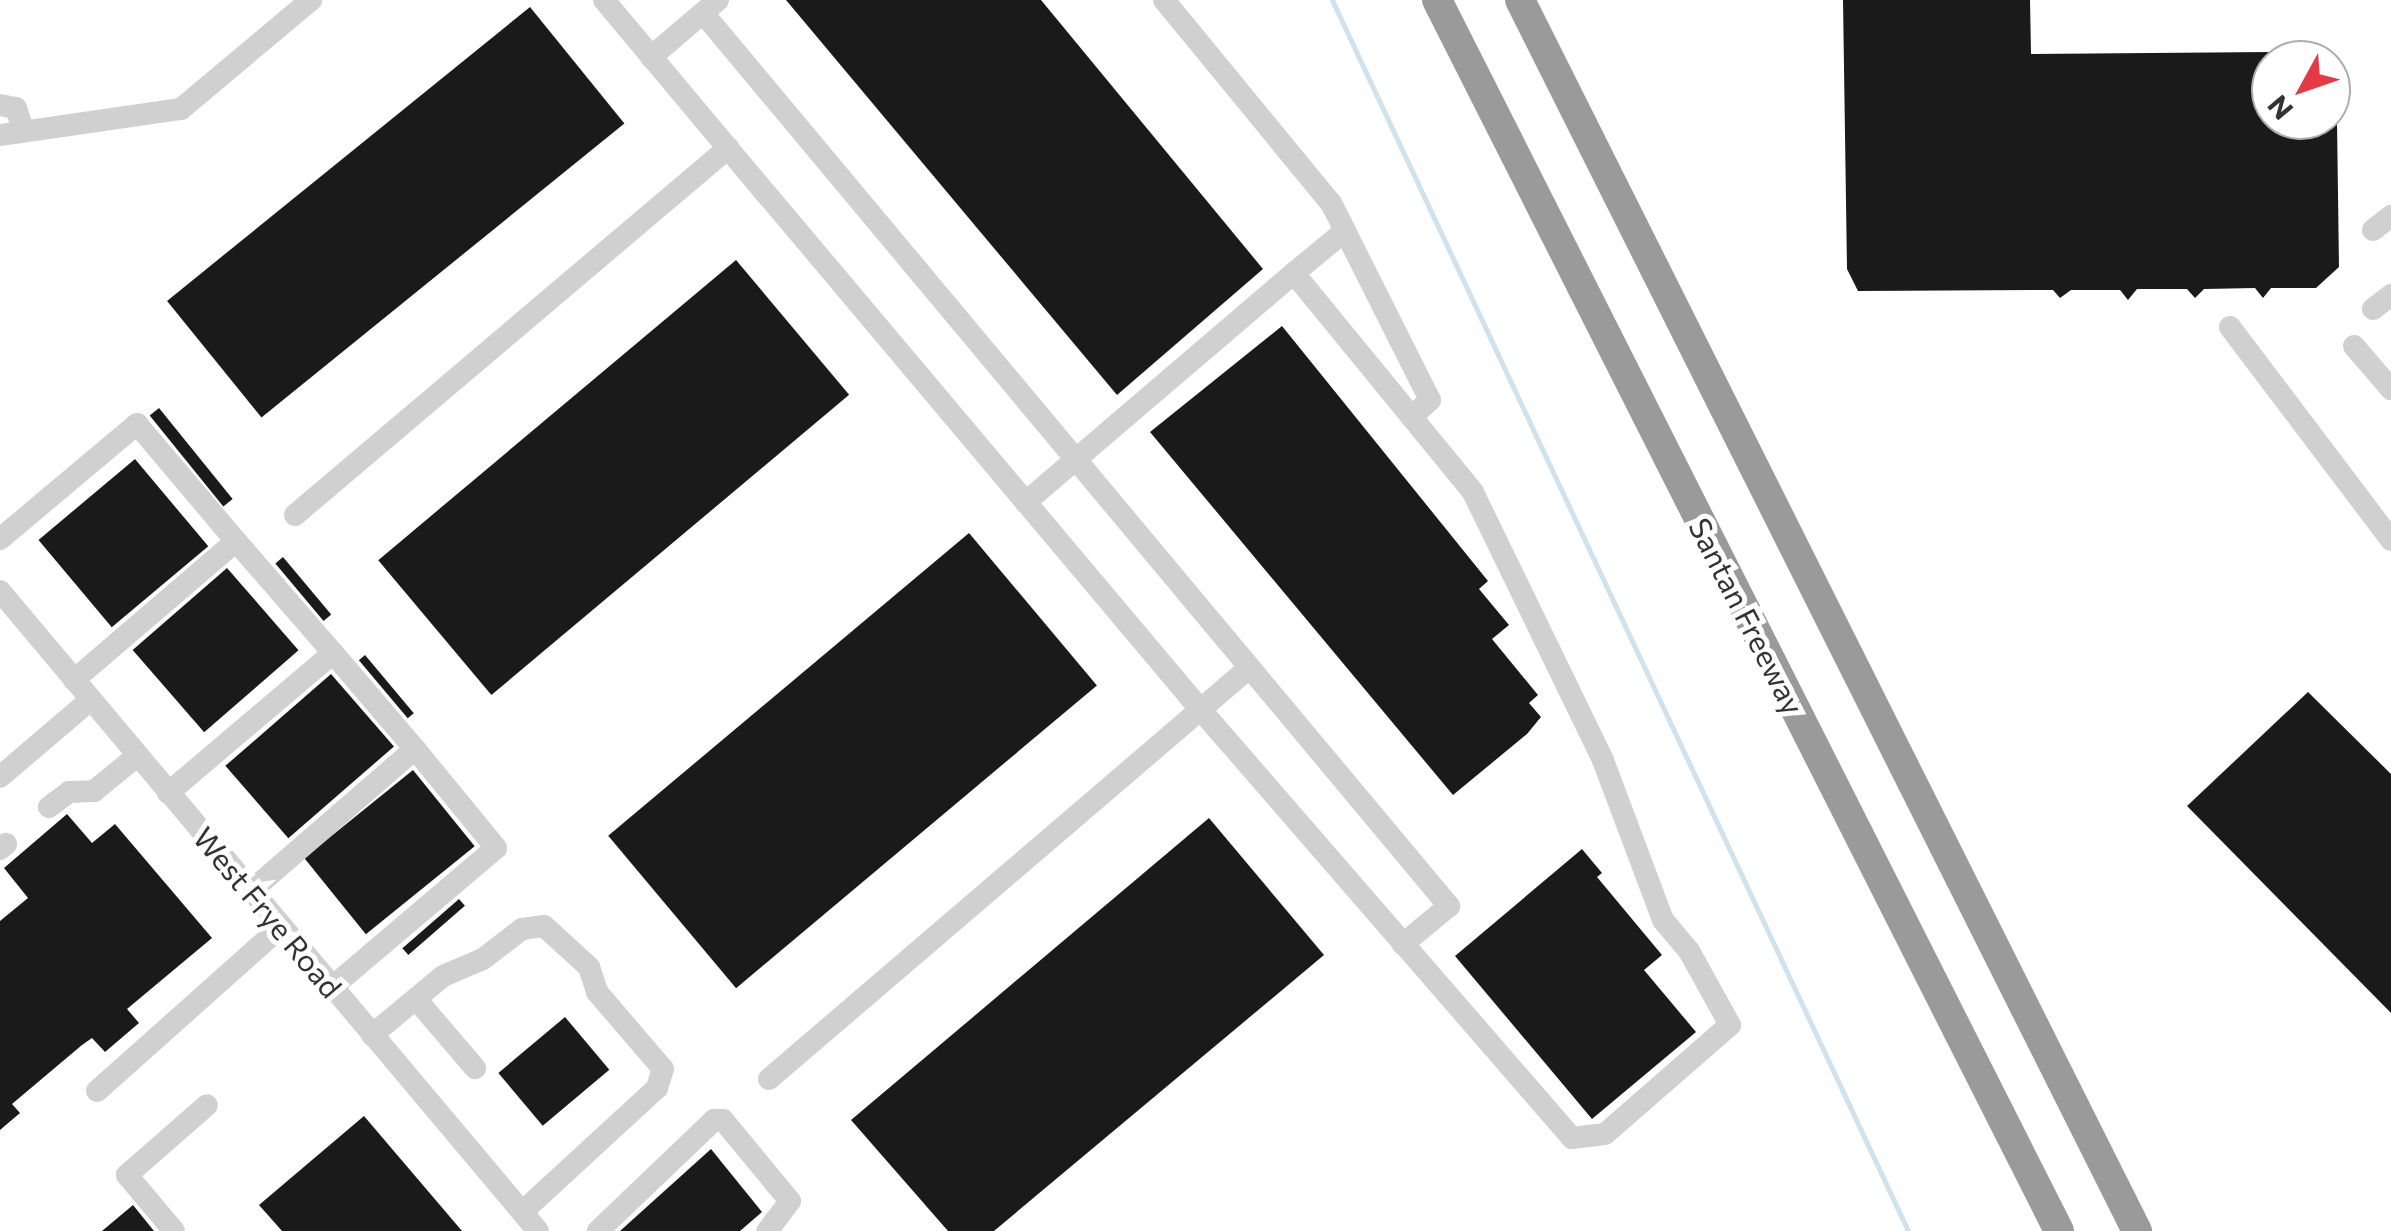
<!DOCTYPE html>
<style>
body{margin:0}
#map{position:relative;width:2391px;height:1231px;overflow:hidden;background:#fff;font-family:Commissioner,sans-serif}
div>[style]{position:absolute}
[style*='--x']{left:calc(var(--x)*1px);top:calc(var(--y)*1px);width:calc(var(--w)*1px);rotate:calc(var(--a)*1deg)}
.stream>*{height:5px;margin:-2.5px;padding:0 2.5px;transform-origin:2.5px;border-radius:2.5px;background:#cfe2ee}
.building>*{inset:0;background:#1a1a1a;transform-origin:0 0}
.minor>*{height:22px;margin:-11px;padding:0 11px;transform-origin:11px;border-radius:11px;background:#d0d0d0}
.highway>*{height:30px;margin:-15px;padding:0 15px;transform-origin:15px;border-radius:15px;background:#9a9a9a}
span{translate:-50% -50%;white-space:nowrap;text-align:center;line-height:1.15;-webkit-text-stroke:10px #fff;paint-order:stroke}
.street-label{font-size:30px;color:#333}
.north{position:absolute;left:2251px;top:40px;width:100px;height:100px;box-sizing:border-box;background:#fff;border:2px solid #adadad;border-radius:50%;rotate:230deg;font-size:28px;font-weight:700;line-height:40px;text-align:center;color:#333}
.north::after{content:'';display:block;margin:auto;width:35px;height:45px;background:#e63946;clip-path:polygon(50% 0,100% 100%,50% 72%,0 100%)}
</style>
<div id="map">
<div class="stream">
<div style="--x:1332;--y:0;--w:1359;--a:64.92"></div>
</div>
<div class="building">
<div style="clip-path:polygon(786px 0,1041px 0,1263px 269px,1117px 395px)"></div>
<div style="clip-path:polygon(1843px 0,2030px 0,2031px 54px,2271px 52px,2271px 120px,2337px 120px,2339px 267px,2316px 288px,2271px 288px,2263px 298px,2255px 288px,2204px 289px,2195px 298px,2187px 289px,2137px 289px,2128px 300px,2120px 290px,2071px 290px,2060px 298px,2053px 290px,1858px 291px,1847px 269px)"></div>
<div style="left:530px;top:7px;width:150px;height:467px;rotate:51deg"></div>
<div style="left:736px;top:260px;width:176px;height:467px;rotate:50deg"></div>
<div style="clip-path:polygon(1282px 326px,1488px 581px,1479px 589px,1509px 625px,1492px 639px,1538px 695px,1529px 703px,1541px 717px,1527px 734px,1453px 795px,1150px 432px)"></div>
<div style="left:159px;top:408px;width:117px;height:12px;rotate:51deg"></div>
<div style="left:135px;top:459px;width:114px;height:126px;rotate:50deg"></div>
<div style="left:969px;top:533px;width:199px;height:471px;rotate:50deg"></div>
<div style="left:283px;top:557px;width:75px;height:10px;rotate:50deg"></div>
<div style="left:227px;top:568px;width:109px;height:125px;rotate:49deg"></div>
<div style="left:365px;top:655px;width:76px;height:8px;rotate:50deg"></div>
<div style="left:331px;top:674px;width:96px;height:140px;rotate:49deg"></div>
<div style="clip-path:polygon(2308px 692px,2391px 774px,2391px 1013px,2187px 806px)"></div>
<div style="left:413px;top:770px;width:98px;height:140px;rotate:51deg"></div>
<div style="clip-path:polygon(67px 814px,92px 843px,115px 824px,212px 938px,127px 1009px,139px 1023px,105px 1052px,92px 1038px,82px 1045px,12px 1104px,20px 1113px,0 1130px,0 921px,28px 898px,4px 868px)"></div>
<div style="clip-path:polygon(1209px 818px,1324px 955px,994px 1231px,948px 1231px,851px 1120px)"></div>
<div style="clip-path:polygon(1582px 849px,1602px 873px,1597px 877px,1662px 955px,1644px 970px,1696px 1032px,1592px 1119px,1455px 956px)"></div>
<div style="left:459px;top:899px;width:9px;height:75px;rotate:49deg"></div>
<div style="left:565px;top:1017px;width:69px;height:87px;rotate:50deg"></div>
<div style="clip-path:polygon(364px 1116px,462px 1231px,282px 1231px,259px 1205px)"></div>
<div style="clip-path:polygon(711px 1149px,762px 1212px,740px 1231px,620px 1231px)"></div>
<div style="clip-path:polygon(133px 1205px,154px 1231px,102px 1231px)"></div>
</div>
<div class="minor">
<div style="--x:604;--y:0;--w:257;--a:50.1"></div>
<div style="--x:769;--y:197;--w:669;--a:49.91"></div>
<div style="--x:1200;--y:709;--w:568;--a:49.07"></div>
<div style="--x:1572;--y:1138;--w:33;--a:-7"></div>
<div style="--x:1605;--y:1134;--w:166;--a:-41.1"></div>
<div style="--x:1730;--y:1025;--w:85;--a:-119"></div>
<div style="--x:1689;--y:951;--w:40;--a:-130"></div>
<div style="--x:1663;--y:920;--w:171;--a:-110.6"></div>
<div style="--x:1603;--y:760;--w:298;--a:-115.9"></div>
<div style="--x:1473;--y:492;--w:283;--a:-129.3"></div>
<div style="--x:1294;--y:273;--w:353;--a:139.5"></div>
<div style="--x:1164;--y:0;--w:263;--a:50.6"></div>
<div style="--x:1331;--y:203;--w:31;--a:63"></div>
<div style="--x:703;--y:13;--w:1164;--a:50.13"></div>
<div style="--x:1449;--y:906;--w:60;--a:140.4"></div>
<div style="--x:651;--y:57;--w:88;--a:-40.4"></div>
<div style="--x:0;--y:105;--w:16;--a:11"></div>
<div style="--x:16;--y:108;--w:23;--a:72"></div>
<div style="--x:0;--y:135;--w:183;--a:-8.2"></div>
<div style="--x:181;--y:109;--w:170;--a:-40"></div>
<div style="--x:2373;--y:230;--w:23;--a:-38"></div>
<div style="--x:1294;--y:273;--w:66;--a:-39.5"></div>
<div style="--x:1345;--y:231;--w:189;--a:63.3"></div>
<div style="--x:1430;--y:400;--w:25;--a:137"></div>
<div style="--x:2373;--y:309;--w:23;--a:-38"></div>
<div style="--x:2230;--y:327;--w:267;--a:52.9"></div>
<div style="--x:2354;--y:346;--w:57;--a:49.3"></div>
<div style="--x:295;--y:515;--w:568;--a:-40.28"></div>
<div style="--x:0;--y:539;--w:179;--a:-40"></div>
<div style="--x:137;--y:424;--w:153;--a:49.8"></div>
<div style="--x:0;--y:591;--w:836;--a:49.95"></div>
<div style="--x:74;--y:680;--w:213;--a:-40.6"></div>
<div style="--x:236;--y:541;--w:148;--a:49.1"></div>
<div style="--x:0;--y:777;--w:118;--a:-40.5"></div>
<div style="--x:168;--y:793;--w:216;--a:-40.3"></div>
<div style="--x:333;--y:653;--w:126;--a:49.5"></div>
<div style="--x:49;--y:807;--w:25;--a:-37"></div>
<div style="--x:69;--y:792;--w:25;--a:-2"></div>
<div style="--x:94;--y:791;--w:55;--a:-39.1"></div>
<div style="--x:0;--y:849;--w:8;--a:-40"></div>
<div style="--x:251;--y:891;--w:217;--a:-40.9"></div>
<div style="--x:415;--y:749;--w:128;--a:50.7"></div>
<div style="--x:496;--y:848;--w:215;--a:139.7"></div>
<div style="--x:416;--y:999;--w:91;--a:49.5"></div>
<div style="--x:372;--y:1035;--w:92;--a:-39.7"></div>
<div style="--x:443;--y:976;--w:43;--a:-23"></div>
<div style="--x:483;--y:959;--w:49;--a:-37.6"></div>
<div style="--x:522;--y:929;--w:22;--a:-8"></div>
<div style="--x:544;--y:926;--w:61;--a:42.3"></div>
<div style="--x:589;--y:967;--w:26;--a:72"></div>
<div style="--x:597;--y:992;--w:101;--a:49.4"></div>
<div style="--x:663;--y:1069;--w:20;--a:108"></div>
<div style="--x:657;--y:1088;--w:183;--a:137.4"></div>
<div style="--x:769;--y:1079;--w:632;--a:-40.57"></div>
<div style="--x:97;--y:1091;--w:246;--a:-41.7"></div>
<div style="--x:174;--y:1231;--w:73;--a:-130"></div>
<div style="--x:127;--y:1175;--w:106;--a:-41.2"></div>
<div style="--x:598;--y:1231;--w:161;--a:-43.7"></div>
<div style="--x:714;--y:1120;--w:9;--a:0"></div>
<div style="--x:723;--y:1120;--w:105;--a:50.4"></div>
<div style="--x:790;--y:1201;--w:38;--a:127"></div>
</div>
<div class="highway">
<div style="--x:1437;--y:0;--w:1379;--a:63.19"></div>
<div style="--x:1520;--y:0;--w:1377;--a:63.38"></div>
</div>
<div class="street-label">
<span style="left:1747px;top:616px;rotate:63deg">Santan Freeway</span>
<span style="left:268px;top:912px;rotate:50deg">West Frye Road</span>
</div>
<div class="north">N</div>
</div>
